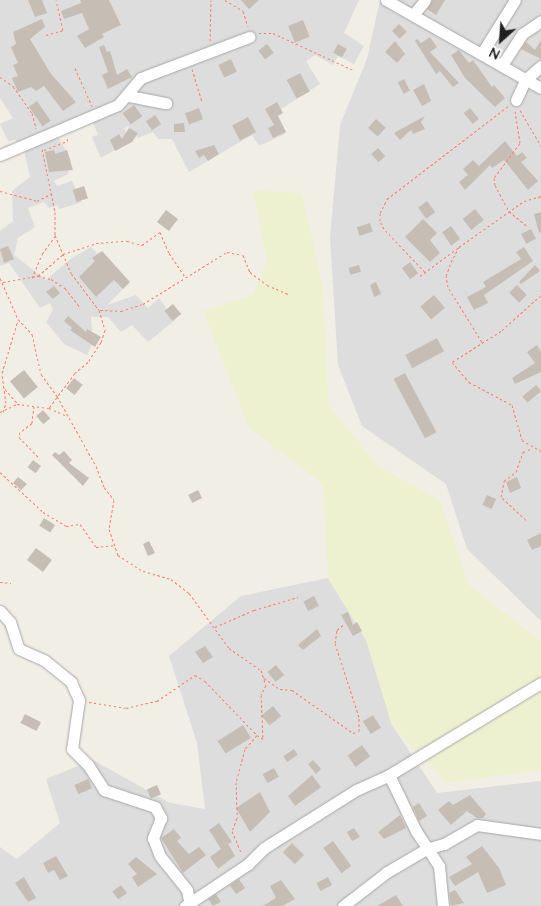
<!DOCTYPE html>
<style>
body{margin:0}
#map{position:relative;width:541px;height:906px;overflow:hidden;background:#f1eee6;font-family:Quicksand,sans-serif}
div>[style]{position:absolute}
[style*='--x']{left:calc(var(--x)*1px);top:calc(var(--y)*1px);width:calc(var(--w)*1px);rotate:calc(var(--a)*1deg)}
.residential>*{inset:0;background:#dedddd}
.farmland>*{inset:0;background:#eef1d0}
.building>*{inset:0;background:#c6beb5;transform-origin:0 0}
.path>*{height:1px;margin-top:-0.5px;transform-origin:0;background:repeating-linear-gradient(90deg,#ff7e6a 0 2.5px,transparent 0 5px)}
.roads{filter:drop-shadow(0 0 1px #a7a7a7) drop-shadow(0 0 1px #a7a7a7)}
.minor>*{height:11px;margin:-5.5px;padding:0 5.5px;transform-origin:5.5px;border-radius:5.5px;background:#fff}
span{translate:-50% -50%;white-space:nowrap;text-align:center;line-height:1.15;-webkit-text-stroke:5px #fff;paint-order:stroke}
.north{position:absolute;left:476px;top:15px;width:50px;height:50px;-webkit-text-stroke:4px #fff;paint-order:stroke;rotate:206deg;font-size:14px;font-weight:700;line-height:20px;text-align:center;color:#202020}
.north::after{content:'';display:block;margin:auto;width:18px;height:22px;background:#202020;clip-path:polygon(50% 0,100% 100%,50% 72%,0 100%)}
</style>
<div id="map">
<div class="residential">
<div style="clip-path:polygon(0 0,359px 0,344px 33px,364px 46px,354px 64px,338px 56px,333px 65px,315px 55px,306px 61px,320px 84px,275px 113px,285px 134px,259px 146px,252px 135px,189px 172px,172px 139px,158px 139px,153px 132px,138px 138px,128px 126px,124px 128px,129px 136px,125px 144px,101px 158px,92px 137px,98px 135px,91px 117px,56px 133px,71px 160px,68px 174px,54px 181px,57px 186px,72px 181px,82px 202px,60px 209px,57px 205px,49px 208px,44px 202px,28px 208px,35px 227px,18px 238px,14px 255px,46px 280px,72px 258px,91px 247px,127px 285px,107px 305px,136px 295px,148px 308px,159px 298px,175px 320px,148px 342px,132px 325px,121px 332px,108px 317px,91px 317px,93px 342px,87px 355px,64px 344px,46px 322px,53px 310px,50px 303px,40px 308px,9px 263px,0 266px,0 231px,13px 221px,12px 191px,30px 177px,24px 150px,15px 140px,8px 141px,0 124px,13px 118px,0 98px)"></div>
<div style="clip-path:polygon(380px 0,541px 0,541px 621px,467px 549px,446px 484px,362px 426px,338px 365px,330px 238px,340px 125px,367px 59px)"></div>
<div style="clip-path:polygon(328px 578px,366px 640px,392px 725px,437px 793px,541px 781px,541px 906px,0 906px,0 847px,17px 859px,60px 823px,46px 779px,93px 760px,170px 803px,205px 809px,197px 743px,169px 656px,241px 596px)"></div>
</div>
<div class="farmland">
<div style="clip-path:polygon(253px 190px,302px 193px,323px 287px,328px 404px,378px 466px,440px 500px,469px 585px,541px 641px,541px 770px,446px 783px,392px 725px,366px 640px,328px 578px,323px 484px,249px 428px,203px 311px,253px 295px,267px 262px)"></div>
</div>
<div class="building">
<div style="clip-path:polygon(28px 0,42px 0,47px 13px,35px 17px)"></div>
<div style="clip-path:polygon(80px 0,109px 0,121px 25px,102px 34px,104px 37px,85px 48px,77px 36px,89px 29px,82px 13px,64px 19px,61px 11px,81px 3px)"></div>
<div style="clip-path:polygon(241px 0,259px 0,249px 9px)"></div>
<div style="clip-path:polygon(432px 0,445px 0,436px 15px,427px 9px)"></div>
<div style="clip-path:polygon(42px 19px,45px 27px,30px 39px,51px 74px,76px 102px,63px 111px,44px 86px,36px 91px,31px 87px,18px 92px,12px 78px,18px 76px,13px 65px,18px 63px,11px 47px,16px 44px,13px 32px)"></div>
<div style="left:303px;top:20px;width:18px;height:16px;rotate:68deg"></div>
<div style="left:399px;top:24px;width:11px;height:10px;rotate:45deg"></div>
<div style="clip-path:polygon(430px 37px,437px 47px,430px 52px,459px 83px,453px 87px,440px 71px,436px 74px,415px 41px,417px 39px,421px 43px)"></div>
<div style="clip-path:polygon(541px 40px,541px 59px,521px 49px,526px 42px,535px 50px)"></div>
<div style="clip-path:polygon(395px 41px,405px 54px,397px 63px,385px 52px)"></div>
<div style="left:267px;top:44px;width:11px;height:11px;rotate:52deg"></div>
<div style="left:338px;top:44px;width:10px;height:10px;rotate:29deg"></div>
<div style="clip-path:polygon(104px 45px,107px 52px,110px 51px,117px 75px,127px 69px,132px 77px,108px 89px,102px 75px,108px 72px,99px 47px)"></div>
<div style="clip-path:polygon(459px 50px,469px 63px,473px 60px,492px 87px,494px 85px,505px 98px,495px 107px,465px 78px,451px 55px)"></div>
<div style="left:231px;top:59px;width:14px;height:14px;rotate:65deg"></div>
<div style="left:300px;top:73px;width:21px;height:15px;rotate:62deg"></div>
<div style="left:404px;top:79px;width:13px;height:7px;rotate:63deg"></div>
<div style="clip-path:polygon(424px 84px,431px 101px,422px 106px,413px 90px)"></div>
<div style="left:37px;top:101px;width:24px;height:10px;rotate:55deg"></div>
<div style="clip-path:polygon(277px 102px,283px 113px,278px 116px,286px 132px,273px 138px,268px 128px,274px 125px,265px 109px)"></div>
<div style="left:134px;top:105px;width:14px;height:14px;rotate:54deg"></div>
<div style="left:199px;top:108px;width:12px;height:15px;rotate:70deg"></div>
<div style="left:470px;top:108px;width:14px;height:8px;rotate:51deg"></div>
<div style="left:155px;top:115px;width:11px;height:11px;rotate:56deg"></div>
<div style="clip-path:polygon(425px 116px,421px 122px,425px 129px,413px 134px,411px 130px,400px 140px,394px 133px)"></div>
<div style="left:248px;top:117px;width:17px;height:18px;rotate:62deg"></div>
<div style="left:376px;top:119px;width:13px;height:12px;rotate:42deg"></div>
<div style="clip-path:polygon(184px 123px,185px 132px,174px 132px,174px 124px)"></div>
<div style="clip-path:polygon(129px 128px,138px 133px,132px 142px,115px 151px,110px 140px,119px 134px,122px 139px)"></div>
<div style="clip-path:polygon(505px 141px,517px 156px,522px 152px,527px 158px,521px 162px,538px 181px,528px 190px,504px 160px,492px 168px,490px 165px,465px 190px,459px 182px,468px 175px,463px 169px,473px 160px,479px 166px)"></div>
<div style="clip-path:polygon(214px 145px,219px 154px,208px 161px,204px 155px,199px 158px,195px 151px)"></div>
<div style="left:378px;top:148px;width:11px;height:9px;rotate:49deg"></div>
<div style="clip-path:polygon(54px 150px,55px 154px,67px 150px,73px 170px,49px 172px,45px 152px)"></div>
<div style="left:84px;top:186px;width:13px;height:12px;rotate:72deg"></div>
<div style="left:427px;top:201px;width:14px;height:11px;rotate:54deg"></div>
<div style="left:475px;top:209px;width:14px;height:16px;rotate:51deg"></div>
<div style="left:166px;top:210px;width:15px;height:15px;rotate:37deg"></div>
<div style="clip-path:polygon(541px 212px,541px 232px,539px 233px,534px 214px)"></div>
<div style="clip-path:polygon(423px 219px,437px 233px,430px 240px,440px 253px,430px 262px,405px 237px)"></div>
<div style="left:370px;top:223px;width:9px;height:14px;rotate:72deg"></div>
<div style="left:451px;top:226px;width:16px;height:11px;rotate:55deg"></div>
<div style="left:531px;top:229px;width:11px;height:11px;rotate:63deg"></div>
<div style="clip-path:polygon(8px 246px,14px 259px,4px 263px,0 249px)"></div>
<div style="clip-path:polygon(524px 247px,533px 261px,484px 295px,488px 303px,474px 310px,467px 297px,486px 287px,483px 282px,521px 259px,516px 252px)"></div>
<div style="clip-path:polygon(102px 251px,130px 282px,123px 289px,114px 280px,96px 297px,79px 277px,95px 261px,92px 258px)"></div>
<div style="left:410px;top:262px;width:14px;height:10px;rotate:54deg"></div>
<div style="left:359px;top:265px;width:7px;height:11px;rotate:74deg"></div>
<div style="clip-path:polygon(535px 265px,540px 271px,521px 284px,519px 282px)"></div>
<div style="clip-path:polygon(376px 282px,381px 294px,374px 297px,370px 285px)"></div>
<div style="left:517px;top:285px;width:14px;height:11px;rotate:45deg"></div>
<div style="clip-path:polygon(54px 286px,60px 293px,53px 299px,46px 292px)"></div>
<div style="left:434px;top:295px;width:17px;height:18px;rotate:50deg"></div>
<div style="left:173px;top:304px;width:13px;height:11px;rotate:51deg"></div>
<div style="clip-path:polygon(68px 316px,86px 332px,87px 329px,101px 337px,95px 347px,70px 330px,72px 328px,64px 321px)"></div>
<div style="left:437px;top:338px;width:15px;height:36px;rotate:62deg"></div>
<div style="clip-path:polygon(537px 345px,541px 352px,541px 372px,515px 384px,512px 378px,535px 363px,527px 352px)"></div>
<div style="left:24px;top:370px;width:22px;height:18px;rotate:51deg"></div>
<div style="left:405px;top:373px;width:67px;height:13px;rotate:62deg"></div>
<div style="left:74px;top:378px;width:11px;height:13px;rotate:38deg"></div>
<div style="left:536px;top:385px;width:8px;height:18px;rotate:50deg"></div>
<div style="left:43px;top:410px;width:11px;height:9px;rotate:49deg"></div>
<div style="clip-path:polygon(64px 451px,72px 460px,69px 463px,89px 478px,83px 486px,52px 455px,55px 452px,59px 455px)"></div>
<div style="left:33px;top:460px;width:10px;height:9px;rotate:37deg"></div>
<div style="clip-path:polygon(18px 477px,27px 484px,21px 490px,13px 483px)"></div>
<div style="clip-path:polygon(517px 477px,521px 488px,510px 493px,506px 482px)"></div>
<div style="left:198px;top:490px;width:9px;height:11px;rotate:63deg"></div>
<div style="left:487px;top:495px;width:10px;height:11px;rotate:24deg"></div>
<div style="left:44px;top:518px;width:13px;height:9px;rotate:32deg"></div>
<div style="clip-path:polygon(541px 533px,541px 546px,532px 550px,527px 540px)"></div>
<div style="clip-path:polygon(149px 541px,155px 553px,148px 556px,143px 544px)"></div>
<div style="left:36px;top:548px;width:20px;height:15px;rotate:37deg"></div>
<div style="left:314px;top:596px;width:11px;height:12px;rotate:63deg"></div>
<div style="clip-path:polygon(348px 612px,353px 625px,357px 622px,362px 631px,353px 636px,341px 615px)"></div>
<div style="clip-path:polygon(317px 629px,321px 636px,303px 650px,298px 645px)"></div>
<div style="clip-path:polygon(205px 646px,213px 657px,203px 663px,195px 652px)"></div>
<div style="left:276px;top:665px;width:13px;height:11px;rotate:51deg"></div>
<div style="left:273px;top:706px;width:13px;height:15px;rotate:51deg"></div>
<div style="left:25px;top:714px;width:18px;height:10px;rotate:27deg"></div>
<div style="left:373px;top:715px;width:15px;height:12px;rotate:58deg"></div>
<div style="left:243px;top:725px;width:15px;height:30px;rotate:58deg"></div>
<div style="left:362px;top:745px;width:14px;height:18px;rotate:54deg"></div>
<div style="left:294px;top:749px;width:7px;height:13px;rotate:56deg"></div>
<div style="clip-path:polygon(313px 760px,321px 769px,316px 774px,308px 764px)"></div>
<div style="left:274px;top:768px;width:10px;height:13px;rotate:61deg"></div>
<div style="clip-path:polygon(312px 775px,321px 787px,295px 806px,288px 796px)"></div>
<div style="left:88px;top:779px;width:10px;height:15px;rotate:66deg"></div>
<div style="left:157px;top:785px;width:10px;height:11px;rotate:66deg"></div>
<div style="clip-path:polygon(260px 792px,270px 812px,250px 832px,236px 808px)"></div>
<div style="clip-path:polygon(470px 795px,486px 814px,483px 818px,477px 818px,467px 811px,451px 825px,438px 810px,449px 801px,453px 805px)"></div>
<div style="clip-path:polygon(419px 803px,427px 816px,419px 821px,413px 807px)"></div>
<div style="clip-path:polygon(400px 815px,406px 828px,384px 839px,378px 832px)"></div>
<div style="clip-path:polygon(219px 823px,232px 842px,228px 844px,235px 856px,218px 869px,210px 857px,221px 849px,209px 830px)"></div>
<div style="clip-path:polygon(354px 828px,360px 837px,352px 841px,347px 832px)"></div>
<div style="clip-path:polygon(174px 829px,181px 838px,177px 841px,189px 854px,199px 847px,206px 855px,183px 873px,161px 838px)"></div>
<div style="left:333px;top:841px;width:31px;height:12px;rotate:54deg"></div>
<div style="left:292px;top:843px;width:17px;height:13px;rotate:45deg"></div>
<div style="clip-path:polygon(482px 846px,499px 868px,506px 885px,487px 893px,478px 872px,455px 886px,449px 877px,472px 864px,466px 857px)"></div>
<div style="clip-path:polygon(56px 856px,68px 876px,60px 880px,54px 870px,48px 873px,43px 863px)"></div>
<div style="clip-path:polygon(136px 857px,157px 874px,138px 887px,132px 877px,137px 874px,128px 864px)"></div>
<div style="clip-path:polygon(24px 877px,36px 898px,28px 902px,15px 883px)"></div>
<div style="left:328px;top:877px;width:9px;height:13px;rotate:63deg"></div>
<div style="left:239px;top:879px;width:11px;height:11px;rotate:56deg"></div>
<div style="clip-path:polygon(281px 880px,295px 899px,282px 906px,263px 906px,276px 898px,270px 886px)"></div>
<div style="left:121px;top:885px;width:10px;height:11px;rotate:53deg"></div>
<div style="clip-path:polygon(455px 890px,464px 903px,451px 906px,449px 893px)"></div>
<div style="clip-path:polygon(216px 894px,221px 902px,213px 906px,208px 899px)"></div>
<div style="clip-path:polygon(396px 895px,403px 906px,377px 906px)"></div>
</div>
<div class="path">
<div style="--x:225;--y:0;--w:21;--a:31"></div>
<div style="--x:243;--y:11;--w:16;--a:72"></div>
<div style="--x:259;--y:33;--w:14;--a:0"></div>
<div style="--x:273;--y:33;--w:88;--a:24.8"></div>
<div style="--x:46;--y:35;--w:18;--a:-16"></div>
<div style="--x:63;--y:30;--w:31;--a:-103"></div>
<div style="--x:210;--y:41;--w:41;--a:-88.6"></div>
<div style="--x:75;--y:68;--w:42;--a:65.9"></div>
<div style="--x:192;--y:69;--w:34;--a:73"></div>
<div style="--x:0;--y:77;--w:16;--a:35"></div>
<div style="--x:13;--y:86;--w:33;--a:55"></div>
<div style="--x:32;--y:113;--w:16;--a:75"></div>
<div style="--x:520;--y:110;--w:42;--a:59.7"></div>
<div style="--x:515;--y:111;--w:32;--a:81"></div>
<div style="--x:520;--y:143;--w:44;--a:126.6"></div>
<div style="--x:494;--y:178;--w:7;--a:82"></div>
<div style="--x:495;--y:185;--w:30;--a:62"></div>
<div style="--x:509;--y:211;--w:25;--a:40"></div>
<div style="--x:42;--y:149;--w:64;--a:78.3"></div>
<div style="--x:55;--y:212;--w:23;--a:90"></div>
<div style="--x:55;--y:235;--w:41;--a:67.2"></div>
<div style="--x:71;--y:273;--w:46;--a:52.9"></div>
<div style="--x:99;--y:310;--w:21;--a:73"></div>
<div style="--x:105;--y:330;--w:13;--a:108"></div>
<div style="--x:101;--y:342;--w:24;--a:123"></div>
<div style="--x:88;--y:362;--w:17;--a:140"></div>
<div style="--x:75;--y:373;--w:44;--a:126.6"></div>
<div style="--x:44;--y:150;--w:25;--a:-21"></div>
<div style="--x:67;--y:141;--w:4;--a:-76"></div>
<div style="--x:0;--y:191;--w:38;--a:15"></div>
<div style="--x:37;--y:201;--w:16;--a:-27"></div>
<div style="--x:425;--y:272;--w:59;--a:-133.6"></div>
<div style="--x:384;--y:229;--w:9;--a:-117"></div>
<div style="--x:380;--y:221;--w:8;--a:-90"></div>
<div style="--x:380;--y:213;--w:16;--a:-63"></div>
<div style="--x:387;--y:199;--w:153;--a:-37.5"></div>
<div style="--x:38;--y:276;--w:33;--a:-41"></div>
<div style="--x:63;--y:254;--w:35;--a:-18"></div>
<div style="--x:96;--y:243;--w:31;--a:-4"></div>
<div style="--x:127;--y:241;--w:16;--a:15"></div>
<div style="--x:142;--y:245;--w:22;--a:-36"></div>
<div style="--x:160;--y:232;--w:23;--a:67"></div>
<div style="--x:169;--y:253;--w:30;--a:56"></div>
<div style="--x:420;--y:276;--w:49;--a:-36.6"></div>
<div style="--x:0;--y:278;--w:45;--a:66.3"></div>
<div style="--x:18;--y:319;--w:21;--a:47"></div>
<div style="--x:32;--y:334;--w:41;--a:77.3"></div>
<div style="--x:41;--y:374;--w:27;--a:54"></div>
<div style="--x:57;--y:396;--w:80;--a:60.9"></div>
<div style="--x:96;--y:466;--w:22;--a:69"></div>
<div style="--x:104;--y:487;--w:16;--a:52"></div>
<div style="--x:114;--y:500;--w:29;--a:100"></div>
<div style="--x:109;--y:529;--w:28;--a:71"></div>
<div style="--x:118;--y:555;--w:30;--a:33"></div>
<div style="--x:143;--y:571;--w:29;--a:16"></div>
<div style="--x:171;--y:579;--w:23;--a:38"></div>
<div style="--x:189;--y:593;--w:68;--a:54"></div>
<div style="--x:229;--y:648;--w:39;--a:35"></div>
<div style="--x:261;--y:670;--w:16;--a:72"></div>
<div style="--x:266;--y:685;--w:11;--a:117"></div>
<div style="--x:261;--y:695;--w:44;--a:87.4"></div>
<div style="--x:263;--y:739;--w:7;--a:-146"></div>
<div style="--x:257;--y:735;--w:18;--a:131"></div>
<div style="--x:245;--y:749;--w:34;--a:105"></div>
<div style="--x:236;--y:782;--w:36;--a:88"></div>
<div style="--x:237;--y:818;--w:14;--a:111"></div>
<div style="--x:232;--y:831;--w:25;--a:67"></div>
<div style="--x:32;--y:278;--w:26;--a:-67"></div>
<div style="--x:42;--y:254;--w:22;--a:-54"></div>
<div style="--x:3;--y:282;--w:36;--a:-10"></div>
<div style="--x:38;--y:276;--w:13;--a:13"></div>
<div style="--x:51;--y:279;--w:17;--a:33"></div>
<div style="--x:65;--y:288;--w:24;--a:52"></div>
<div style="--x:541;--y:295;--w:54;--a:138"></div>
<div style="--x:501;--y:331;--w:58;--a:147.7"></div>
<div style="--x:452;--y:362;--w:26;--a:50"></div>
<div style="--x:469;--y:382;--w:49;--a:28.1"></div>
<div style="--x:512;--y:405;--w:36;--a:74"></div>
<div style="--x:522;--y:440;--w:22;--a:30"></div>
<div style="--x:100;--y:310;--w:21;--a:3"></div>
<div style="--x:121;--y:311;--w:23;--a:-18"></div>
<div style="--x:143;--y:304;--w:99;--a:-31.8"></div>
<div style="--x:227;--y:252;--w:16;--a:11"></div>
<div style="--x:243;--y:255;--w:18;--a:68"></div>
<div style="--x:250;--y:272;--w:21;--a:37"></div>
<div style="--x:267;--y:285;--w:23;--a:23"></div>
<div style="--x:482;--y:342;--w:65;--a:-121.7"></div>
<div style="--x:448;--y:287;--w:11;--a:-100"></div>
<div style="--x:446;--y:276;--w:15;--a:-70"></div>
<div style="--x:451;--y:262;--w:17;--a:-62"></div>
<div style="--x:459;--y:247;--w:80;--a:-35.3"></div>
<div style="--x:524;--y:201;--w:18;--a:-16"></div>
<div style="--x:5;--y:389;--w:18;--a:49"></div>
<div style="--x:34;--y:406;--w:17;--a:97"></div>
<div style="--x:32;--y:423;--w:15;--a:143"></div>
<div style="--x:20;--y:432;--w:5;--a:101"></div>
<div style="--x:19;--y:437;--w:30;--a:46"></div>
<div style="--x:0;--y:412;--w:19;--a:-25"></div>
<div style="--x:17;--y:404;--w:32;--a:7"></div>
<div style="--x:49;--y:408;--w:20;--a:24"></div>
<div style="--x:3;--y:412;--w:9;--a:-72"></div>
<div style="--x:6;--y:403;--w:30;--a:-98"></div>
<div style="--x:2;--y:373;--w:55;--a:-73.2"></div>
<div style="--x:0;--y:472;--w:59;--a:42.9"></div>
<div style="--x:43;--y:512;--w:27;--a:31"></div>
<div style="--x:66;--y:526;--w:14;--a:-8"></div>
<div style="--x:80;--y:524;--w:28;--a:55"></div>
<div style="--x:96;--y:547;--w:20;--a:-6"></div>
<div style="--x:526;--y:520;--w:34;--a:-137"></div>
<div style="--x:501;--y:497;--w:16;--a:-79"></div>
<div style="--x:504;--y:481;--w:15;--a:-37"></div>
<div style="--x:516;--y:472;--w:21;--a:-71"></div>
<div style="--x:523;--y:452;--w:9;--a:-21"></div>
<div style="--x:0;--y:582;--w:11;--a:5"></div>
<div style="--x:215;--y:627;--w:43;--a:-23.6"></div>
<div style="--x:254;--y:610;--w:46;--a:-16.5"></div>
<div style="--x:264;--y:678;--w:19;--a:35"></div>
<div style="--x:280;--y:689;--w:12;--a:5"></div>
<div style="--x:292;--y:690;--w:75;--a:35.2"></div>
<div style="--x:353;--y:733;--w:6;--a:-18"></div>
<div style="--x:359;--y:731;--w:14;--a:-90"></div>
<div style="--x:359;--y:717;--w:78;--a:-108"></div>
<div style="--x:335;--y:643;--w:13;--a:-81"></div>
<div style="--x:337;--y:630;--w:8;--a:-40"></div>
<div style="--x:89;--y:702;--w:37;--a:9"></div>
<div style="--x:126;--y:708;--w:32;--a:-13"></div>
<div style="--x:157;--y:701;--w:46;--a:-34.4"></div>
<div style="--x:195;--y:675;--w:12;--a:31"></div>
<div style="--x:205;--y:681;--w:74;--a:46.1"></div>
</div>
<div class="roads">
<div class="minor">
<div style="--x:386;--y:0;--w:178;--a:29.6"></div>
<div style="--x:413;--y:15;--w:19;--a:-51"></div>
<div style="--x:482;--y:53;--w:62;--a:-58.1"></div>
<div style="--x:502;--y:65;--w:37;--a:-57"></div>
<div style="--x:522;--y:34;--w:23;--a:-34"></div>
<div style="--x:129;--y:96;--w:38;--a:11"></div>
<div style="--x:516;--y:100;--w:23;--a:-65"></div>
<div style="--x:526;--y:79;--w:20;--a:-41"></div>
<div style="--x:0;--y:155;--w:128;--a:-23"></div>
<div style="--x:118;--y:105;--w:35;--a:-50"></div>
<div style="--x:141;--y:78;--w:116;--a:-20.8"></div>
<div style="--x:0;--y:611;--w:15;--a:48"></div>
<div style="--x:10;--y:622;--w:28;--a:72"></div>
<div style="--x:19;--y:649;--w:27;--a:24"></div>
<div style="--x:44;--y:660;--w:35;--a:39"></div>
<div style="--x:71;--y:682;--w:20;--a:66"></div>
<div style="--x:79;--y:700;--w:49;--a:98.1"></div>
<div style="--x:72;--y:749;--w:23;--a:45"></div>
<div style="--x:88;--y:765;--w:30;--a:57"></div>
<div style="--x:104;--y:790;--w:54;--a:18.4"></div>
<div style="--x:155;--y:807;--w:13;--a:61"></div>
<div style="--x:161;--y:818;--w:22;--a:112"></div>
<div style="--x:153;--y:838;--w:19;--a:69"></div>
<div style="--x:160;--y:856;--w:43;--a:51.5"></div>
<div style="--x:187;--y:890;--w:16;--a:79"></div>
<div style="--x:389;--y:775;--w:62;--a:64.3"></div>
<div style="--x:416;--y:831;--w:42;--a:56.7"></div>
<div style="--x:439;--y:866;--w:40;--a:84.3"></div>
<div style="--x:185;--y:906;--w:76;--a:-33.7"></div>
<div style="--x:248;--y:864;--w:23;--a:-45"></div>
<div style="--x:264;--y:848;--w:109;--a:-32.2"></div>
<div style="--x:356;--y:790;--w:36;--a:-24"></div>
<div style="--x:389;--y:775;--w:178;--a:-31.2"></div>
<div style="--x:343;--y:906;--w:56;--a:-37.7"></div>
<div style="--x:387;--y:872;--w:45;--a:-30.5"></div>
<div style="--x:426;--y:849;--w:19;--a:-16"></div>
<div style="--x:444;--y:844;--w:38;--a:-30"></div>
<div style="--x:477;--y:825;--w:65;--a:8"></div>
</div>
</div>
<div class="north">N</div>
</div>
